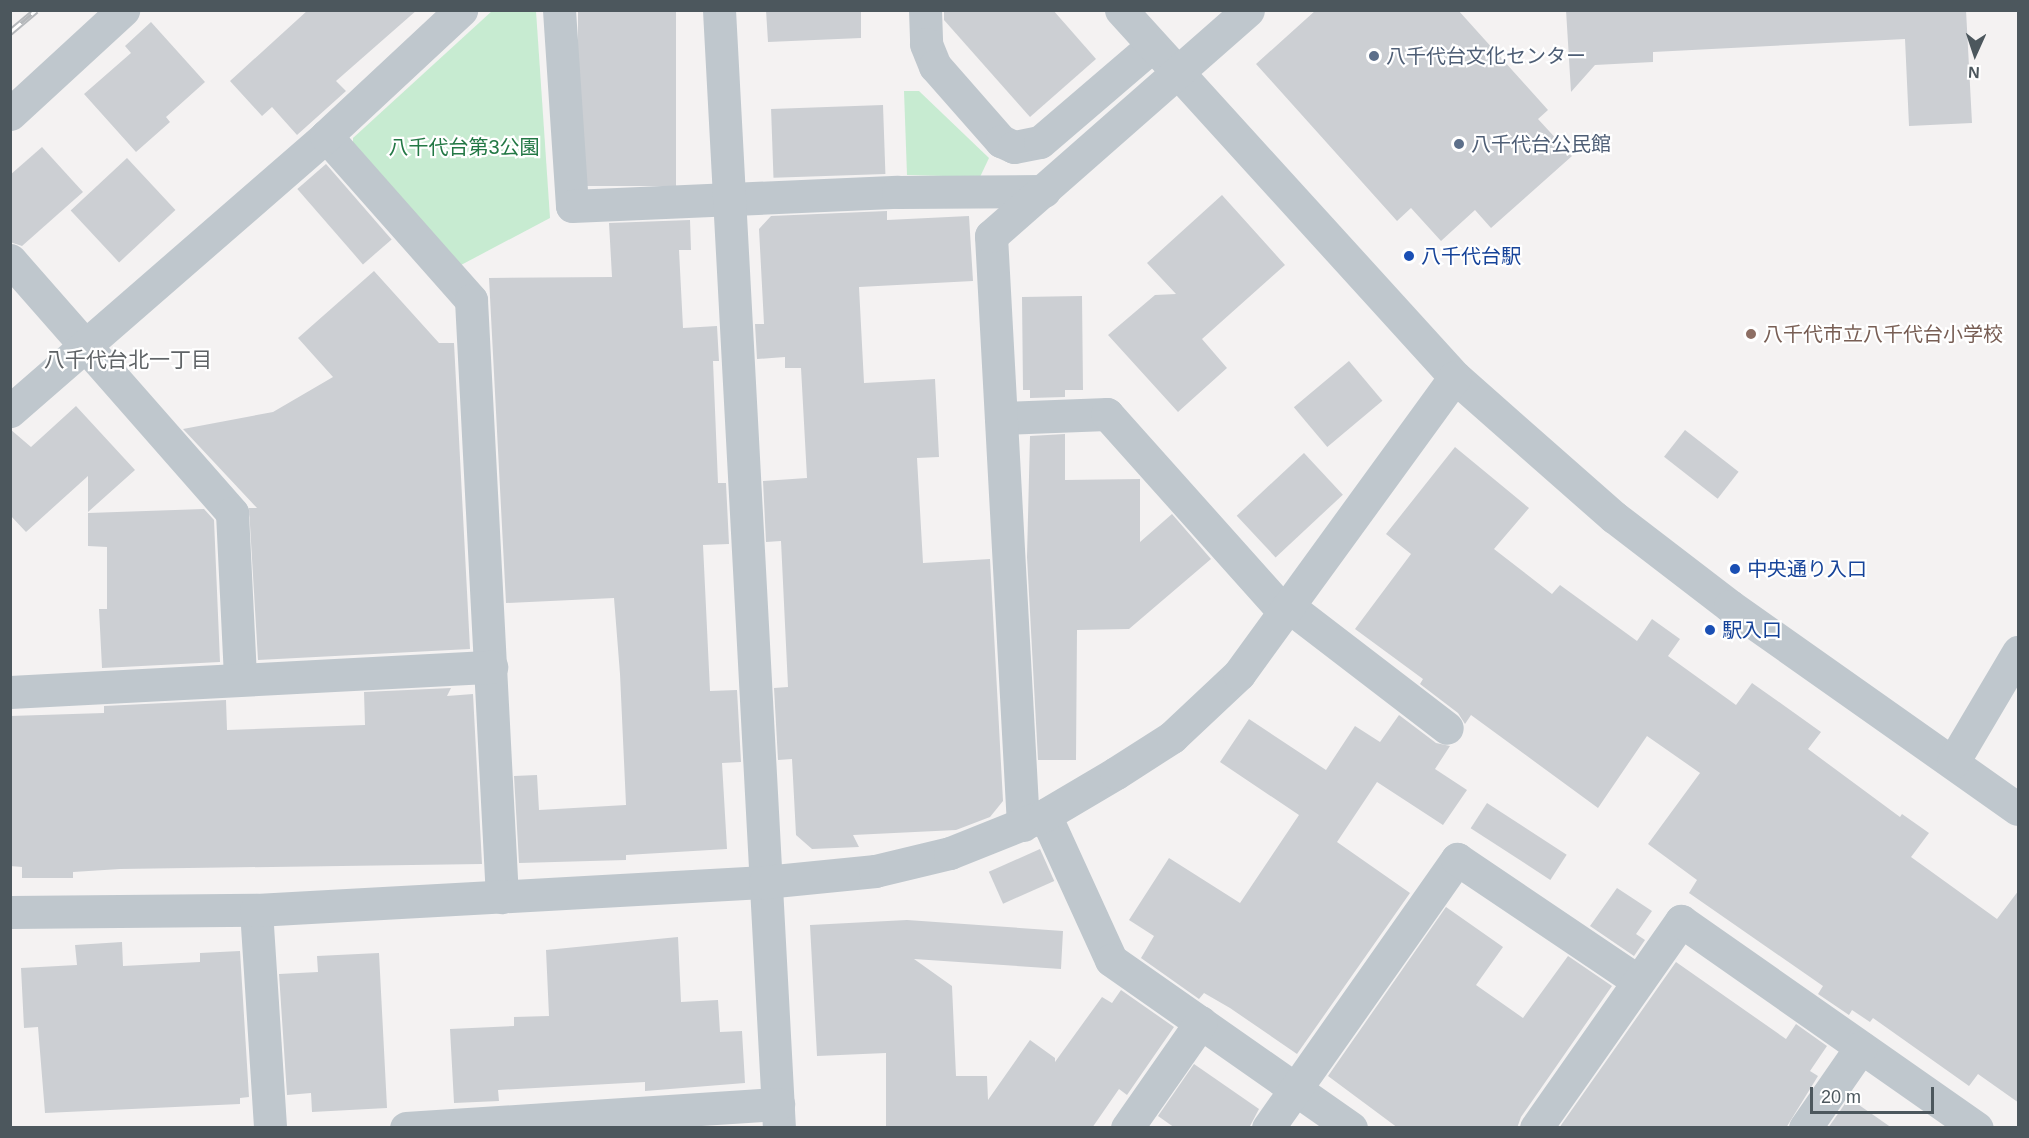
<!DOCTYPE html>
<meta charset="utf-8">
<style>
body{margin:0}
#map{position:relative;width:2029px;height:1138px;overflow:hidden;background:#f4f2f2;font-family:Arial,"Noto Sans JP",sans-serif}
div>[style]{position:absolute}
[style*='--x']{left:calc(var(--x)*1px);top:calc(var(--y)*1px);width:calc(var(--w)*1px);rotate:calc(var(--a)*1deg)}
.green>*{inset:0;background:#c7ebd1}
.building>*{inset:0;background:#cccfd3;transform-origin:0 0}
.minor>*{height:33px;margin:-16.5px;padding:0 16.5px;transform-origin:16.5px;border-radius:16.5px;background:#bfc7cd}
.rail>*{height:7px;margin-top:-3.5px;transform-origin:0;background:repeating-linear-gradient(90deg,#fff 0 14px,#b5b8bb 0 28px);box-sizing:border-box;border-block:2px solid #b5b8bb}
.dots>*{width:16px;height:16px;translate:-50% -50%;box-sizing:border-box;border:3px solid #fff;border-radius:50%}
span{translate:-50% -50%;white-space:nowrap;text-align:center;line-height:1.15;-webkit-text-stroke:4.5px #fff;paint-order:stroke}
.service-label{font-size:20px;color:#4e5e75}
.left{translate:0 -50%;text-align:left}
.park-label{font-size:20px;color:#237845}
.transit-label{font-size:20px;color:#164399}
.education-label{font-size:20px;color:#785e54}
.neighbourhood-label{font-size:21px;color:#5f6366}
.frame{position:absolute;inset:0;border:12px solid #4c575d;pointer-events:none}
.north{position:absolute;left:1945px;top:24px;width:60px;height:60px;-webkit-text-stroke:4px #fff;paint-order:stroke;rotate:183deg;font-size:16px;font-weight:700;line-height:24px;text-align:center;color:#4c575d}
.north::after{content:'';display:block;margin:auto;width:21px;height:27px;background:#4c575d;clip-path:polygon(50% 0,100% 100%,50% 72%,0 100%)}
.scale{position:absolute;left:1810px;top:1087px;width:124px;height:27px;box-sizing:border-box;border:3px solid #4c575d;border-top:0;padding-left:8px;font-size:18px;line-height:21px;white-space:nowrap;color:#4c575d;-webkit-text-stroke:4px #fff;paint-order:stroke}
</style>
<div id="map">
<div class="green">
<div style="clip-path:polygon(492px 11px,536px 11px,550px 218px,461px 265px,353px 145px,353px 138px)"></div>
<div style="clip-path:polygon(904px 91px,919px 91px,989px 158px,980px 177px,907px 175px)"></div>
</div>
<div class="building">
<div style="clip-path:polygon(308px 10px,417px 10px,336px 81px,346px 91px,297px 135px,272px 107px,262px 116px,230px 81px)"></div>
<div style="left:578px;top:10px;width:98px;height:176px"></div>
<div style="clip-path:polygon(766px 10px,861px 10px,861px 38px,768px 42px)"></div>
<div style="clip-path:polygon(944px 10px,1053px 10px,1096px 59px,1030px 117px,944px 20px)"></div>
<div style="clip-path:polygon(1316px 10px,1458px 10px,1548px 110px,1538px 119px,1572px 156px,1491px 228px,1475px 210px,1441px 241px,1411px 208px,1397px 221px,1256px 64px)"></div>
<div style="clip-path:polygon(1566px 10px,1966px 10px,1972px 123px,1909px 126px,1905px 39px,1653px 52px,1653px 62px,1595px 65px,1571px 92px)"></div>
<div style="clip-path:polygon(151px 22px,205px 82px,166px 117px,170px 122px,136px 152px,84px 94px,131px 53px,125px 46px)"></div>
<div style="left:883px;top:105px;width:69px;height:112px;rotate:88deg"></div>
<div style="clip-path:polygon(42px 147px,83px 192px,22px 246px,10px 242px,10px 175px)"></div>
<div style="left:127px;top:158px;width:71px;height:77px;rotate:47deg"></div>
<div style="left:326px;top:164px;width:100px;height:38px;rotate:49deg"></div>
<div style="clip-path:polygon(1222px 195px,1285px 265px,1202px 339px,1227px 368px,1178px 412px,1108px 335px,1155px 295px,1176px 294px,1147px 263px)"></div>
<div style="clip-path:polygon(887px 211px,887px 220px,969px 216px,973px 281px,859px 287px,864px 383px,935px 379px,939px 457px,917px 458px,923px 563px,990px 559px,1003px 801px,990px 817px,956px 830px,853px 835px,859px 847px,812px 849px,796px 835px,792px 759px,778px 760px,774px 688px,788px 687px,781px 541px,766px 542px,763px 481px,807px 478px,801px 368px,785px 368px,785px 357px,757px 359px,755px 324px,764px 324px,759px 229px,771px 216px)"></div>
<div style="clip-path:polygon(690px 220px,691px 250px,679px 250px,683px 328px,717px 326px,719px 361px,713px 361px,718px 483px,726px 483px,729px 544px,703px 545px,710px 691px,737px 690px,741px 762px,722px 763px,727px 849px,626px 855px,626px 860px,519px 863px,514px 776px,537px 775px,539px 810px,626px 805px,620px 674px,614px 598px,506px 603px,489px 278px,612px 277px,609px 223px)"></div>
<div style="clip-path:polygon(374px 271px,439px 343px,454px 343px,470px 649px,258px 660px,249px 508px,257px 508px,183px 429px,273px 412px,333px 377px,298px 338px)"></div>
<div style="clip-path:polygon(1082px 296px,1083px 390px,1065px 390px,1065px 397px,1030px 398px,1030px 390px,1023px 390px,1022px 297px)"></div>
<div style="left:1349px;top:361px;width:52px;height:72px;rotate:50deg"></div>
<div style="clip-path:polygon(76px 406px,135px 470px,88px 512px,88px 476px,26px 532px,10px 515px,10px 429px,31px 447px)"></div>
<div style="left:1685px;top:430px;width:68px;height:34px;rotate:38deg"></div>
<div style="clip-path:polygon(1065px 434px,1065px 480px,1140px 479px,1140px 542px,1172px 514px,1211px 559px,1129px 629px,1077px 630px,1076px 760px,1038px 760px,1027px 557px,1030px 436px)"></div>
<div style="clip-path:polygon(1455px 447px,1529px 508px,1494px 549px,1552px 594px,1560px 585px,1637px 641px,1652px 619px,1680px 639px,1668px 656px,1736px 705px,1752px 683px,1786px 707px,1821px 732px,1808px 749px,1900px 817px,1902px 814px,1929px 833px,1911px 857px,1997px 919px,2019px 890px,2019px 1103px,1978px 1074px,1969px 1086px,1873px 1018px,1870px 1022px,1852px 1010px,1849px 1015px,1818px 994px,1823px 986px,1689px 893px,1697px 880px,1648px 844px,1700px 773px,1647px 736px,1598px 808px,1471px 715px,1465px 724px,1458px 713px,1420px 684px,1423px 679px,1355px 629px,1411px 554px,1386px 534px)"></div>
<div style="left:1304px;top:453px;width:57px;height:92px;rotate:47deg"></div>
<div style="clip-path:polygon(204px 509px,214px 520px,220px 662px,102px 668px,99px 609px,107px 609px,107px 547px,88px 546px,88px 513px)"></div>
<div style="clip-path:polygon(451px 688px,447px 696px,473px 694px,482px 864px,120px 869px,73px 872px,73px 878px,22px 878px,22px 867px,10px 866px,10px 716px,104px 713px,104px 706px,226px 700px,227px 730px,365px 725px,364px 692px)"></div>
<div style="clip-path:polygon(1399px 715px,1436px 743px,1450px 746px,1435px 769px,1467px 790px,1443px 825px,1377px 782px,1337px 842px,1410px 893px,1297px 1054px,1230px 1008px,1204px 993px,1199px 999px,1141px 958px,1154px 936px,1129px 920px,1169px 858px,1240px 903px,1299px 815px,1220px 762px,1249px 719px,1326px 770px,1355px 726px,1380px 742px)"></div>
<div style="left:1487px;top:803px;width:95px;height:30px;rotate:33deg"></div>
<div style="left:1040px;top:849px;width:35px;height:56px;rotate:66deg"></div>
<div style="clip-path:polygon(1617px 888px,1652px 911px,1636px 934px,1645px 940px,1634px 956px,1590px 926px)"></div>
<div style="clip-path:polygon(1446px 907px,1503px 947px,1476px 985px,1523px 1018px,1568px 956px,1612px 986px,1521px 1117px,1517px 1128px,1398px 1128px,1328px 1076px)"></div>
<div style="clip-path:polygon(907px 920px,1063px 931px,1061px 969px,914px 959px,952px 986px,956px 1076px,987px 1076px,988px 1100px,1030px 1040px,1055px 1058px,1055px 1062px,1102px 997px,1112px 1003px,1121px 990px,1174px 1027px,1127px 1095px,1119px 1089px,1092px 1128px,886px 1128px,886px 1053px,817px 1056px,810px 925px)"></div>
<div style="clip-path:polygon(678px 937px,681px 1002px,718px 1000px,720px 1032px,742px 1031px,745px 1083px,645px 1091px,645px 1082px,498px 1090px,499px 1101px,454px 1103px,450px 1029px,514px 1026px,514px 1017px,549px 1016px,546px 950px)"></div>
<div style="clip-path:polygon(122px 942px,123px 966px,200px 962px,200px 953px,240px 951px,249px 1097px,240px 1098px,240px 1104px,45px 1113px,38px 1027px,24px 1028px,21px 968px,77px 965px,75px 945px)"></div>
<div style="clip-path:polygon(379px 953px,387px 1108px,312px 1112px,311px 1093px,287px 1095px,279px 974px,318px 972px,317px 956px)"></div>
<div style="clip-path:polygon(1676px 962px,1786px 1039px,1796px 1024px,1827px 1046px,1810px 1071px,1818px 1076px,1786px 1128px,1559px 1128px)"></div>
<div style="clip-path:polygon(1194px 1064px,1259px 1109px,1249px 1128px,1175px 1128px,1158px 1116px)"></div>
<div style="clip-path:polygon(1849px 1098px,1892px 1128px,1828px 1128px)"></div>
</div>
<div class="minor">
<div style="--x:559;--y:10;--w:196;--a:86.2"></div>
<div style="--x:572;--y:206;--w:326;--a:-2.5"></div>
<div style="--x:898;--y:192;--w:146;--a:-0.4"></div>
<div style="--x:719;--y:10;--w:1120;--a:86.93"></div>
<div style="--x:925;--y:10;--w:34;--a:88"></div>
<div style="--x:926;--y:44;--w:24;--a:68"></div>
<div style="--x:935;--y:66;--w:100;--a:48.7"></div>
<div style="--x:1001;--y:141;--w:14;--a:25"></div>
<div style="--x:1014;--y:147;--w:26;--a:-11"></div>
<div style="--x:1040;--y:142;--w:148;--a:-40.6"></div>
<div style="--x:1121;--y:10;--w:496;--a:47.7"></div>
<div style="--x:1455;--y:377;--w:212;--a:41.4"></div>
<div style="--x:1614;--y:517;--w:146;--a:37.5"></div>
<div style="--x:1730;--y:606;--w:352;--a:35.2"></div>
<div style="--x:10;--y:114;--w:154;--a:-42.6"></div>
<div style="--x:326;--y:136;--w:219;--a:48.5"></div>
<div style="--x:471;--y:300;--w:598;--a:87.03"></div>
<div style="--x:10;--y:260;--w:337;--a:48.7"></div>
<div style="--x:232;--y:513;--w:166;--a:87.2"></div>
<div style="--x:10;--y:411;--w:419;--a:-41"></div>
<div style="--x:326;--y:136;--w:185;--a:-43"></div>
<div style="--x:1001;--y:418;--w:106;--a:-2.2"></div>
<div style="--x:1107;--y:414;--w:266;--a:48.2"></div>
<div style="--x:1288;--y:606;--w:200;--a:37.5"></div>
<div style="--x:10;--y:692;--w:482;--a:-3"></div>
<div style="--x:1953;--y:762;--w:128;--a:-59.4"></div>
<div style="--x:1045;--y:815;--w:159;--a:65.5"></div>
<div style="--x:1111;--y:960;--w:293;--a:35"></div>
<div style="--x:1023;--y:825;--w:590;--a:-93.11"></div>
<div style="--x:991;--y:236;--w:342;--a:-41.3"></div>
<div style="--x:256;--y:910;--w:218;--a:86.3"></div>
<div style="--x:10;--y:912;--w:246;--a:-0.5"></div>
<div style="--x:256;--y:910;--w:510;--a:-3.15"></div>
<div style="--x:765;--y:882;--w:111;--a:-5.7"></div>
<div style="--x:875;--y:871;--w:77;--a:-13.5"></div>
<div style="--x:950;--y:853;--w:102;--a:-21.8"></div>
<div style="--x:1045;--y:815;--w:82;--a:-30.6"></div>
<div style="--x:1116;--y:773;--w:67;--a:-32.7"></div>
<div style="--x:1172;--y:737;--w:92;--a:-43.2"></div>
<div style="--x:1239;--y:674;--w:367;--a:-54"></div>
<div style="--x:406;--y:1128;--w:373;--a:-3.7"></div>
<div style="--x:1127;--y:1128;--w:129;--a:-55.1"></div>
<div style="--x:1268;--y:1128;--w:329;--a:-54.9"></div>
<div style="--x:1457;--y:859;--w:218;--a:34"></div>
<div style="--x:1536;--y:1128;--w:253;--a:-55"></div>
<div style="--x:1681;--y:921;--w:361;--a:35"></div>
<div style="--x:1805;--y:1128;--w:98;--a:-55.3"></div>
</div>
<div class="rail">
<div style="--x:10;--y:32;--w:34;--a:-40"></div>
</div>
<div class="dots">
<div style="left:1374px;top:56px;background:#5c6f8a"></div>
<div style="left:1459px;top:144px;background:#5c6f8a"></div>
<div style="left:1409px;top:256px;background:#1a4fb4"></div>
<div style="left:1751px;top:334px;background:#8d6e63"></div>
<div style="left:1735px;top:569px;background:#1a4fb4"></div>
<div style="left:1710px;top:630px;background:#1a4fb4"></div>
</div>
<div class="service-label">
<span class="left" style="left:1386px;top:56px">八千代台文化センター</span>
<span class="left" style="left:1471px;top:144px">八千代台公民館</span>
</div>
<div class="park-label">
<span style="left:464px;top:147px">八千代台第3公園</span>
</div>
<div class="transit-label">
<span class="left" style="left:1421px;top:256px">八千代台駅</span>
<span class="left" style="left:1747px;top:569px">中央通り入口</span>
<span class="left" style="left:1722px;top:630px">駅入口</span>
</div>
<div class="education-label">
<span class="left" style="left:1763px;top:334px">八千代市立八千代台小学校</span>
</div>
<div class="neighbourhood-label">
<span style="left:128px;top:360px">八千代台北一丁目</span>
</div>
<div class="frame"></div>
<div class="north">N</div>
<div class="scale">20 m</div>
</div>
